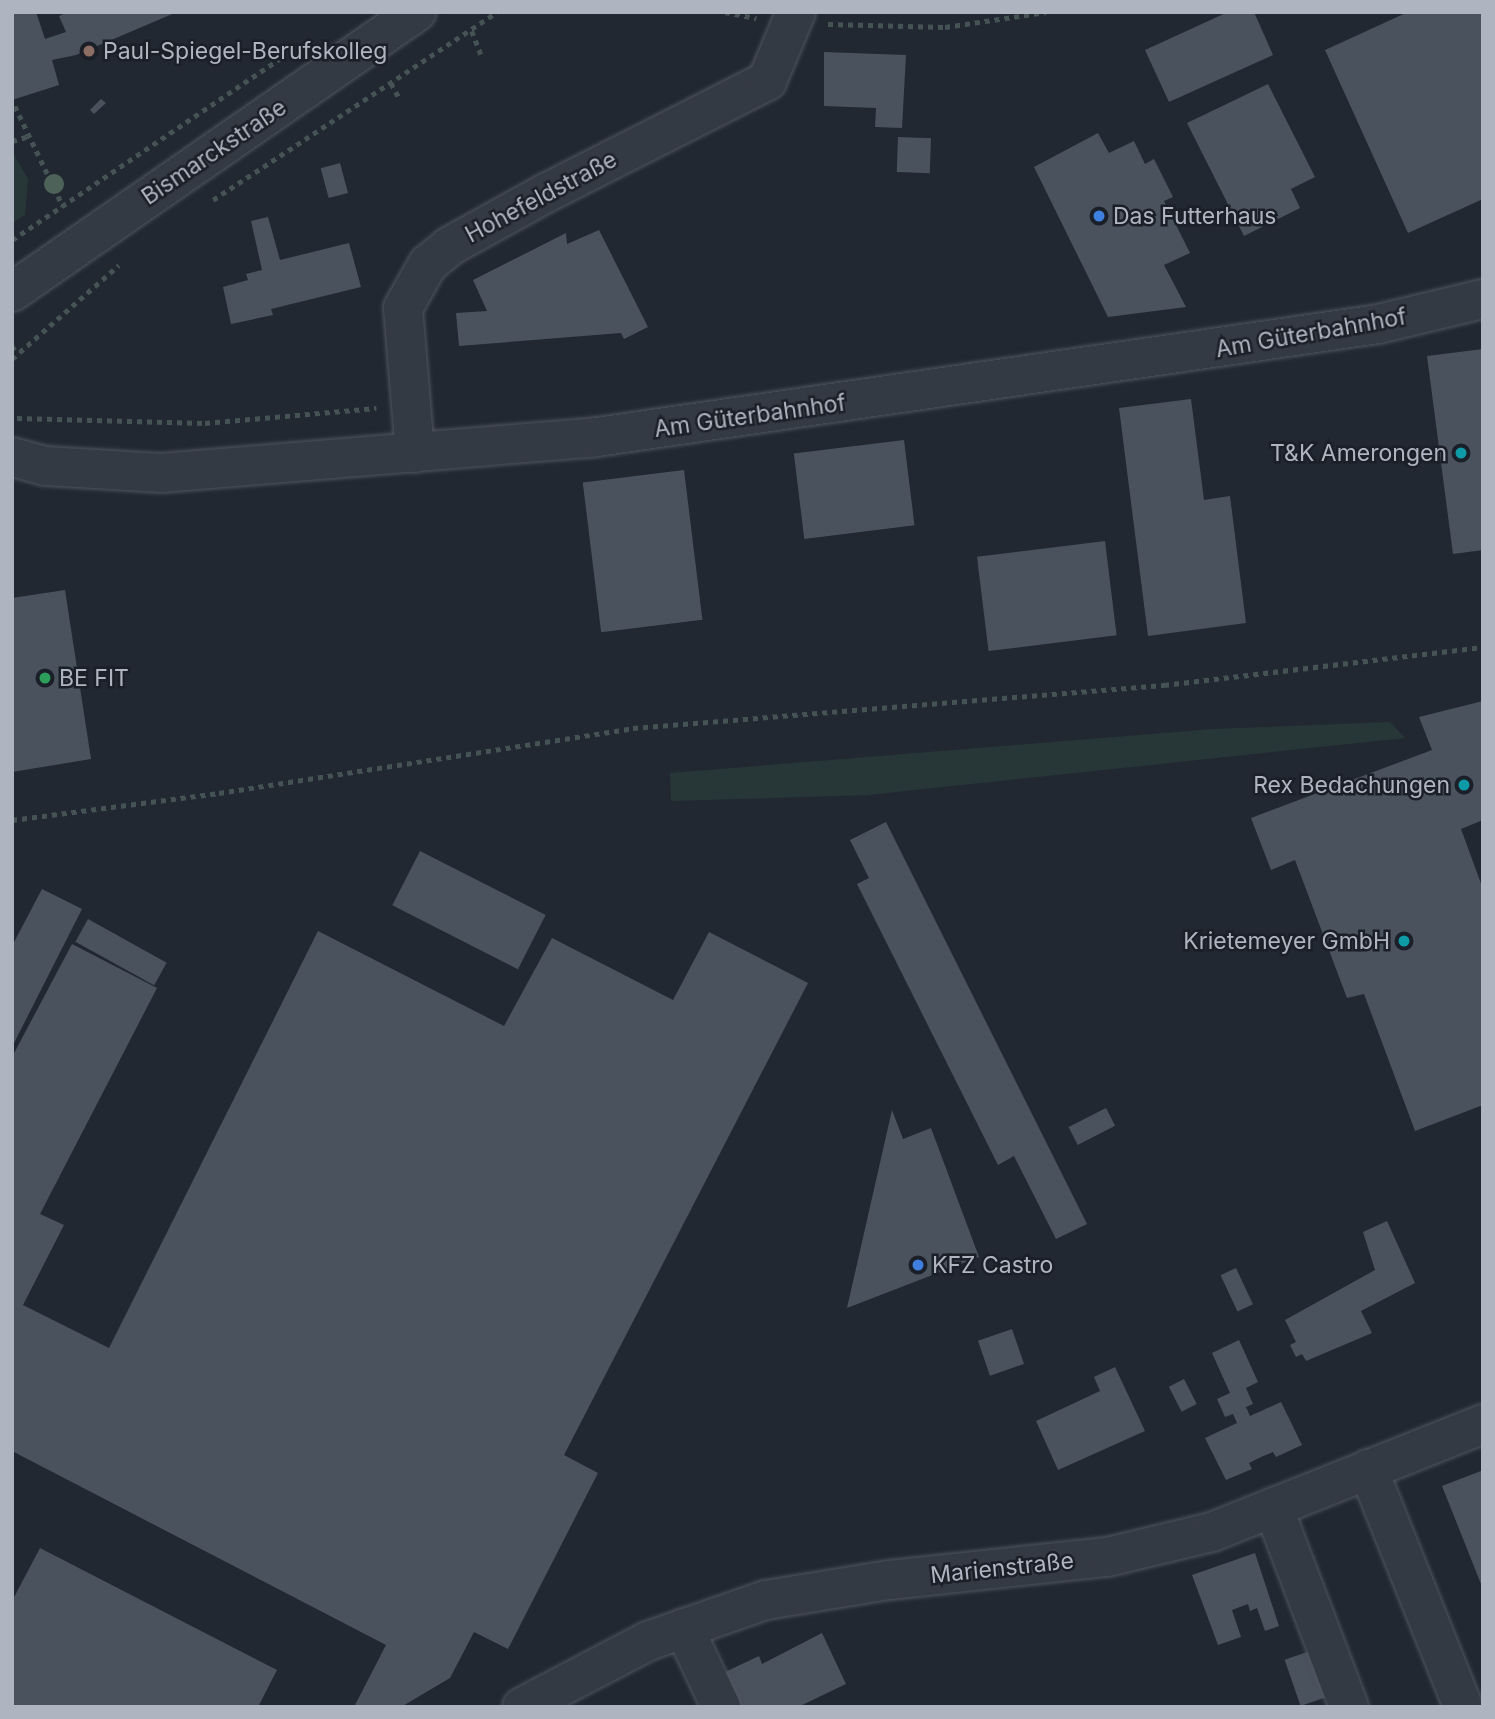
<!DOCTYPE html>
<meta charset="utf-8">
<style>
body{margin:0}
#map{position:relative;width:1495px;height:1719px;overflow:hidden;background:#212832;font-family:Inter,sans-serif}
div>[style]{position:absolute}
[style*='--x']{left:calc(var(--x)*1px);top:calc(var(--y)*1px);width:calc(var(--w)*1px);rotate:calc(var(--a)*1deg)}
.green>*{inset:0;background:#273737}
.building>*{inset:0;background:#4a525e;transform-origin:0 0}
.path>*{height:4.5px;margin-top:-2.25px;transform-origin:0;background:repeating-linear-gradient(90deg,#455355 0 5px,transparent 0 10px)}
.roads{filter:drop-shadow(0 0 2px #4f555e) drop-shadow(0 0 2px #4f555e)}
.minor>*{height:38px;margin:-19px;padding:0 19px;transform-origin:19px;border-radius:19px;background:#343a43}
.trees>*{width:20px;height:20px;margin:-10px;border-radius:50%;background:#4d6359}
.dots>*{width:19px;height:19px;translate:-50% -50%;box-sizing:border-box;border:4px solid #1a1f28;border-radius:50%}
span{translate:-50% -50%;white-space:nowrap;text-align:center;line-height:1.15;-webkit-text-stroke:5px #1a1f28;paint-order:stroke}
.poi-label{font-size:23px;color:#afb5c0}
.left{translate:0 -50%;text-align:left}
.right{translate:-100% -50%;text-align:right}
.street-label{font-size:23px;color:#afb5c0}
.frame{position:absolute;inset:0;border:14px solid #afb5c0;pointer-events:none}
</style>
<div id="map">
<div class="green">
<div style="clip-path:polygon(12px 151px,28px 179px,25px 215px,12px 223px)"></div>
<div style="clip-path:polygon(1390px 722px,1405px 738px,868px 795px,671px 801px,670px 773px,1213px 729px)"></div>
</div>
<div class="building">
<div style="clip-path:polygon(12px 12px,36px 12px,45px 39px,66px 32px,59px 16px,68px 12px,177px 12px,76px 55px,52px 60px,59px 85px,12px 100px)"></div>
<div style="clip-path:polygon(1228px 12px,1254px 12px,1273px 55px,1169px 102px,1145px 50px)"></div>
<div style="clip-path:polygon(1408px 12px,1483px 12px,1483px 199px,1408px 233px,1325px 50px)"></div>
<div style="clip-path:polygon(824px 52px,906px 55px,902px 128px,875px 127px,876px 108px,824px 106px)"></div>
<div style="clip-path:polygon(1268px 84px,1315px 177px,1291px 189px,1300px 208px,1244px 236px,1187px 123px)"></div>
<div style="clip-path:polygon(101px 99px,106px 103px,94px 114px,90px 110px)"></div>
<div style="clip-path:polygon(1098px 133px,1109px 153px,1134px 141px,1145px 164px,1154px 159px,1173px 197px,1164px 201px,1190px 253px,1164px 265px,1186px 307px,1108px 317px,1034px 167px)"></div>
<div style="left:898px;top:137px;width:33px;height:35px;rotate:2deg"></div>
<div style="left:340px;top:163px;width:31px;height:20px;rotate:75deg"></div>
<div style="clip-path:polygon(268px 217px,280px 260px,349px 243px,361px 287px,271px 309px,273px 315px,231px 324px,223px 287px,248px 280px,246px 274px,262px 270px,251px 221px)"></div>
<div style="clip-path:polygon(599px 230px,648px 327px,624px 339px,621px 333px,459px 346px,456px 313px,487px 311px,473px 280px,566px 233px,567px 244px)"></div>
<div style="clip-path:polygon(1483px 349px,1483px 550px,1453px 554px,1427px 356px)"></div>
<div style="clip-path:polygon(1191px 399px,1204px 500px,1230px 496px,1246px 623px,1148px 636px,1119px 408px)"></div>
<div style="left:904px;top:440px;width:86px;height:111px;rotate:83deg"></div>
<div style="left:684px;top:470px;width:151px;height:102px;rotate:83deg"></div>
<div style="left:1105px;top:541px;width:95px;height:129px;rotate:83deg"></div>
<div style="clip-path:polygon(65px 590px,91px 759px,12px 772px,12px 598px)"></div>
<div style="clip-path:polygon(1483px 701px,1483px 820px,1461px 829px,1483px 889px,1483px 1105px,1415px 1131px,1364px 994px,1347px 998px,1295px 860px,1271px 870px,1251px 818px,1432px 750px,1419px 717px)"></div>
<div style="clip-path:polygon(886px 822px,1087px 1224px,1056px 1239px,1014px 1156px,998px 1165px,857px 884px,869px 878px,850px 840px)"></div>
<div style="left:420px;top:851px;width:141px;height:61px;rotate:27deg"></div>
<div style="clip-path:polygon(42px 889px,82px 909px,12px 1047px,12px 946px)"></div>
<div style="left:88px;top:919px;width:90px;height:26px;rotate:29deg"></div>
<div style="clip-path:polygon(318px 931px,504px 1026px,552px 938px,673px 1000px,709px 932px,808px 983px,564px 1455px,598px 1473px,508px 1649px,474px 1632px,450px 1678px,401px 1707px,354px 1707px,386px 1645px,12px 1451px,12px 1057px,72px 944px,157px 988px,40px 1214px,64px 1225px,23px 1305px,109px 1348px)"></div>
<div style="left:1106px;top:1108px;width:20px;height:42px;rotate:63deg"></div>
<div style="clip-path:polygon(892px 1110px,903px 1139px,931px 1128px,979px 1257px,847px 1308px)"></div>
<div style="clip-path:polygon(1387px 1221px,1415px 1283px,1361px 1311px,1372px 1333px,1306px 1361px,1302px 1354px,1296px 1357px,1290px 1345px,1296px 1342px,1285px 1320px,1375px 1270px,1363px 1232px)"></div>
<div style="left:1236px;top:1268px;width:40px;height:17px;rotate:65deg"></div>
<div style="left:1012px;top:1329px;width:37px;height:36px;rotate:71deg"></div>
<div style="clip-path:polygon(1239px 1340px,1258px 1382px,1246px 1388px,1253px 1404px,1246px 1407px,1250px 1416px,1281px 1402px,1302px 1445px,1276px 1457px,1273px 1452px,1261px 1457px,1249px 1463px,1252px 1469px,1226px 1480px,1205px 1438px,1237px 1423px,1233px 1414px,1225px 1417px,1217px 1399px,1230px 1393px,1212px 1353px)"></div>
<div style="clip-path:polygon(1115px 1367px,1145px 1431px,1058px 1470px,1036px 1421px,1100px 1391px,1094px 1377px)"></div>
<div style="left:1184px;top:1379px;width:28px;height:17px;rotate:63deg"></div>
<div style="clip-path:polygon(1481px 1471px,1483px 1475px,1483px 1589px,1442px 1486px)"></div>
<div style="clip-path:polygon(40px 1548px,277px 1670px,258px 1707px,12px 1707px,12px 1601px)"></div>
<div style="clip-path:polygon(1255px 1553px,1279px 1626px,1265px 1631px,1257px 1608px,1250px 1611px,1248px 1604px,1232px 1610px,1241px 1637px,1218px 1645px,1192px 1575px)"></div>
<div style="clip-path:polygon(822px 1633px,846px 1684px,798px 1707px,741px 1707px,725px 1672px,759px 1656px,762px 1664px)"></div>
<div style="left:1313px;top:1650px;width:49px;height:30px;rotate:71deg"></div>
</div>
<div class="path">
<div style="--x:725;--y:12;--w:32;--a:11"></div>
<div style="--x:828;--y:24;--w:117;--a:1.5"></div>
<div style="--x:945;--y:27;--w:102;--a:-8.4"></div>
<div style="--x:472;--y:31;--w:28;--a:69"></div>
<div style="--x:391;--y:83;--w:18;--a:61"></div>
<div style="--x:15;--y:106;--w:111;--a:64.4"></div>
<div style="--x:12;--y:141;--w:19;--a:-16"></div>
<div style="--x:213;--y:200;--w:341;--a:-33.5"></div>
<div style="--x:12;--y:240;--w:323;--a:-34.1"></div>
<div style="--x:12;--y:346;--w:9;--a:54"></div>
<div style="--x:12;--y:359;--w:142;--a:-41.3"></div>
<div style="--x:17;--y:418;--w:188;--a:1.5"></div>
<div style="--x:205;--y:423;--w:172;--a:-5"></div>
<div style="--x:12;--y:820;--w:209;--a:-7.4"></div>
<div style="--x:219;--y:793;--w:419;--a:-8.9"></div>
<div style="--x:633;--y:728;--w:533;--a:-4.63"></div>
<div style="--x:1164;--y:685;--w:321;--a:-6.8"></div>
</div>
<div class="roads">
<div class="minor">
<div style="--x:12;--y:292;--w:492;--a:-34.7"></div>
<div style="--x:415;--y:453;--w:145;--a:-94.7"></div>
<div style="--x:403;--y:308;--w:51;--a:-60.4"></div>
<div style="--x:428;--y:264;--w:28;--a:-39"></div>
<div style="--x:450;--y:246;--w:110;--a:-28.9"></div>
<div style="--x:546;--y:193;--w:248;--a:-26.9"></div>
<div style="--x:767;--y:81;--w:75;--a:-67.2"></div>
<div style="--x:12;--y:457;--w:35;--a:15"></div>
<div style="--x:46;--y:466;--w:115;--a:3.5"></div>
<div style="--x:161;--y:473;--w:437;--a:-4.7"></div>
<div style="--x:597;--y:437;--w:789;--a:-8.23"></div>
<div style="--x:1378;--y:324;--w:108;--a:-13.4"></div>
<div style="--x:1368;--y:1469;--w:256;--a:68.2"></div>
<div style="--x:1273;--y:1507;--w:214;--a:69.2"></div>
<div style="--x:684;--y:1628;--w:87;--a:64.9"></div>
<div style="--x:522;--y:1707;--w:142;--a:-27.6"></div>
<div style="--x:648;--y:1641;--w:125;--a:-19.2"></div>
<div style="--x:766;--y:1600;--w:126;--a:-9.2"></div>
<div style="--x:890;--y:1580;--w:218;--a:-6.1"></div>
<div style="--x:1107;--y:1557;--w:108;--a:-13.4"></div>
<div style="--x:1212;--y:1532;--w:292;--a:-21.7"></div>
</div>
</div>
<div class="trees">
<div style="left:54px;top:184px"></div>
</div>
<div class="dots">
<div style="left:89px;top:51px;background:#8d6e63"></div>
<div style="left:1099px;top:216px;background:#3f7fe0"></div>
<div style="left:1461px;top:453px;background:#0f9aa8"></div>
<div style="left:45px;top:678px;background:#2e9e5b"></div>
<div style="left:1464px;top:785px;background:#0f9aa8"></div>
<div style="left:1404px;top:941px;background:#0f9aa8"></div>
<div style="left:918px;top:1265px;background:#3f7fe0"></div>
</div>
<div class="poi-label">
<span class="left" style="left:103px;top:51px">Paul-Spiegel-Berufskolleg</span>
<span class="left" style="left:1113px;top:216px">Das Futterhaus</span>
<span class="right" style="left:1447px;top:453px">T&amp;K Amerongen</span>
<span class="left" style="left:59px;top:678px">BE FIT</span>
<span class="right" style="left:1450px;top:785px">Rex Bedachungen</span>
<span class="right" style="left:1390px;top:941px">Krietemeyer GmbH</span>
<span class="left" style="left:932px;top:1265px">KFZ Castro</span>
</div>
<div class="street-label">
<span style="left:214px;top:152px;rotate:-34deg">Bismarckstraße</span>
<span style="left:541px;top:197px;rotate:-28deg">Hohefeldstraße</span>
<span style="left:1311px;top:333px;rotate:-10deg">Am Güterbahnhof</span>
<span style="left:750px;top:416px;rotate:-8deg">Am Güterbahnhof</span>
<span style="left:1002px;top:1568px;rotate:-6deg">Marienstraße</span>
</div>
<div class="frame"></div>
</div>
